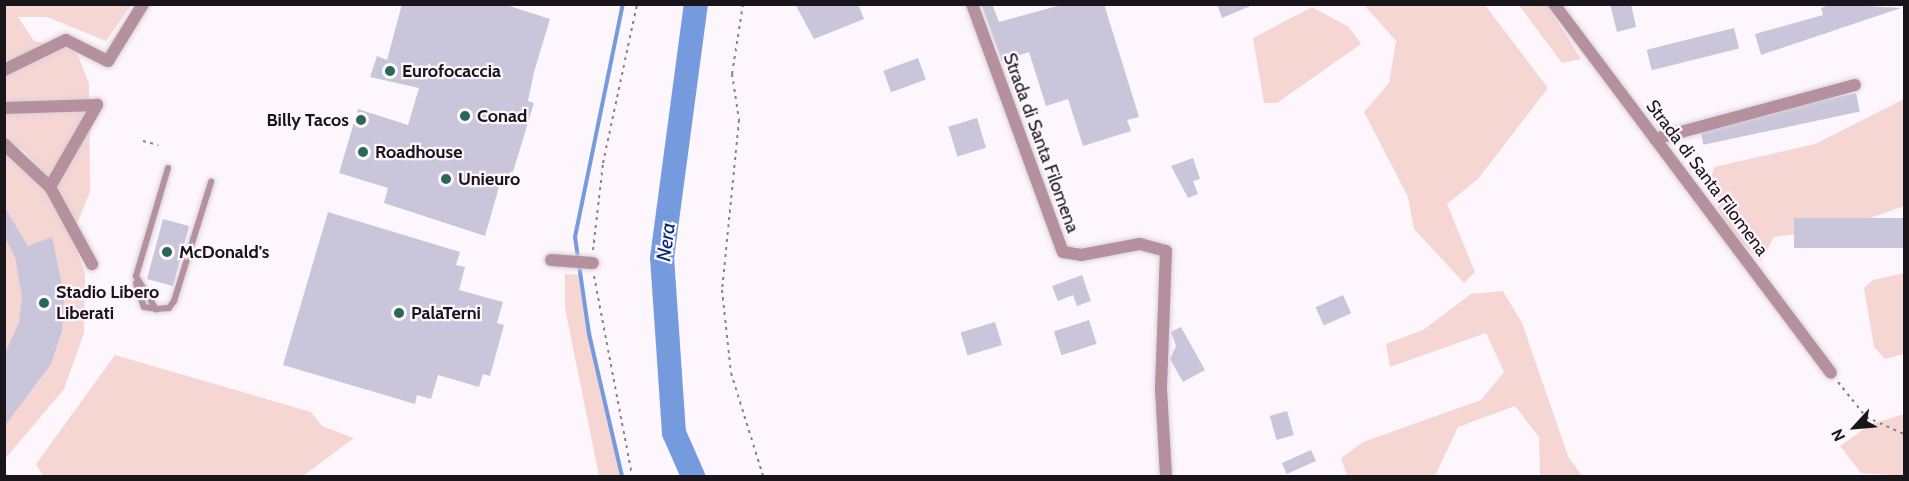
<!DOCTYPE html>
<style>
body{margin:0}
#map{position:relative;width:1909px;height:481px;overflow:hidden;background:#fdf6fd;font-family:Cabin,sans-serif}
div>[style]{position:absolute}
[style*='--x']{left:calc(var(--x)*1px);top:calc(var(--y)*1px);width:calc(var(--w)*1px);rotate:calc(var(--a)*1deg)}
.green>*{inset:0;background:#f6d6d2}
.stream>*{height:4px;margin:-2px;padding:0 2px;transform-origin:2px;border-radius:2px;background:#759bde}
.river>*{height:24px;margin:-12px;padding:0 12px;transform-origin:12px;border-radius:12px;background:#759bde}
.building>*{inset:0;background:#c9c6db;transform-origin:0 0}
.path>*{height:2px;margin-top:-1px;transform-origin:0;background:repeating-linear-gradient(90deg,#888289 0 3px,transparent 0 7.5px)}
.roads{filter:drop-shadow(0 0 2px #d9d2d9) drop-shadow(0 0 2px #d9d2d9)}
.lane>*{height:6px;margin:-3px;padding:0 3px;transform-origin:3px;border-radius:3px;background:#b5909d}
.street>*{height:12px;margin:-6px;padding:0 6px;transform-origin:6px;border-radius:6px;background:#b5909d}
.dots>*{width:16px;height:16px;translate:-50% -50%;box-sizing:border-box;border:3px solid #fdf6fd;border-radius:50%}
span{translate:-50% -50%;white-space:nowrap;text-align:center;line-height:1.15;-webkit-text-stroke:4.5px #fdf6fd;paint-order:stroke}
.poi-label{font-size:18px;color:#1a151b;font-weight:700}
.left{translate:0 -50%;text-align:left}
.right{translate:-100% -50%;text-align:right}
.street-label{font-size:18px;color:#1a151b}
.water-label{font-size:20px;color:#012a76;font-style:italic}
.frame{position:absolute;inset:0;border:6px solid #1a151b;pointer-events:none}
.north{position:absolute;left:1825px;top:397px;width:60px;height:60px;-webkit-text-stroke:4px #fdf6fd;paint-order:stroke;rotate:244deg;font-size:16px;font-weight:700;line-height:24px;text-align:center;color:#1a151b}
.north::after{content:'';display:block;margin:auto;width:21px;height:27px;background:#1a151b;clip-path:polygon(50% 0,100% 100%,50% 72%,0 100%)}
</style>
<div id="map">
<div class="green">
<div style="clip-path:polygon(4px 5px,131px 5px,106px 41px,47px 17px,18px 17px,34px 41px,76px 51px,89px 83px,90px 192px,75px 228px,55px 187px,24px 151px,5px 139px,5px 76px,17px 59px,5px 60px)"></div>
<div style="clip-path:polygon(1364px 5px,1485px 5px,1548px 88px,1478px 179px,1447px 204px,1475px 272px,1464px 283px,1414px 229px,1408px 197px,1364px 112px,1389px 83px,1396px 41px)"></div>
<div style="clip-path:polygon(1519px 5px,1547px 5px,1581px 59px,1562px 63px)"></div>
<div style="clip-path:polygon(1312px 7px,1349px 27px,1361px 44px,1277px 103px,1264px 103px,1253px 38px)"></div>
<div style="clip-path:polygon(1904px 99px,1904px 206px,1839px 229px,1774px 237px,1761px 261px,1728px 230px,1709px 186px,1714px 167px,1815px 144px)"></div>
<div style="clip-path:polygon(5px 152px,31px 169px,66px 217px,85px 274px,84px 333px,64px 389px,5px 459px)"></div>
<div style="clip-path:polygon(1904px 273px,1904px 354px,1885px 359px,1874px 347px,1864px 288px,1873px 280px)"></div>
<div style="clip-path:polygon(565px 274px,580px 275px,620px 476px,599px 476px,565px 308px)"></div>
<div style="clip-path:polygon(1503px 291px,1522px 323px,1568px 456px,1582px 476px,1540px 476px,1539px 437px,1515px 406px,1458px 427px,1435px 476px,1347px 476px,1341px 458px,1363px 442px,1481px 400px,1504px 372px,1486px 333px,1390px 367px,1386px 344px,1423px 330px,1471px 294px)"></div>
<div style="clip-path:polygon(115px 355px,311px 412px,322px 426px,354px 438px,303px 476px,43px 476px,36px 464px)"></div>
<div style="clip-path:polygon(1904px 414px,1904px 476px,1861px 473px,1840px 446px,1871px 424px)"></div>
</div>
<div class="stream">
<div style="--x:622;--y:476;--w:146;--a:-103.1"></div>
<div style="--x:589;--y:334;--w:98;--a:-98.2"></div>
<div style="--x:575;--y:237;--w:238;--a:-78.4"></div>
</div>
<div class="river">
<div style="--x:693;--y:476;--w:47;--a:-113.8"></div>
<div style="--x:674;--y:433;--w:175;--a:-93.9"></div>
<div style="--x:662;--y:258;--w:256;--a:-82.4"></div>
</div>
<div class="building">
<div style="clip-path:polygon(402px 4px,503px 4px,550px 19px,534px 72px,528px 101px,534px 103px,512px 175px,503px 173px,485px 236px,384px 203px,388px 188px,339px 173px,358px 109px,408px 125px,419px 88px,370px 77px,377px 56px,387px 60px)"></div>
<div style="clip-path:polygon(795px 4px,858px 4px,864px 19px,814px 39px)"></div>
<div style="clip-path:polygon(981px 4px,992px 4px,999px 22px,1065px 4px,1104px 4px,1139px 117px,1127px 120px,1131px 131px,1083px 146px,1068px 99px,1046px 106px,1029px 52px,1002px 61px)"></div>
<div style="clip-path:polygon(1217px 4px,1253px 4px,1253px 5px,1222px 18px)"></div>
<div style="clip-path:polygon(1610px 4px,1631px 4px,1636px 27px,1617px 32px)"></div>
<div style="clip-path:polygon(1832px 4px,1901px 8px,1761px 55px,1755px 34px,1823px 15px,1821px 8px)"></div>
<div style="left:1734px;top:28px;width:21px;height:90px;rotate:76deg"></div>
<div style="left:918px;top:58px;width:23px;height:37px;rotate:70deg"></div>
<div style="left:1856px;top:93px;width:19px;height:160px;rotate:78deg"></div>
<div style="left:977px;top:118px;width:31px;height:30px;rotate:73deg"></div>
<div style="clip-path:polygon(1193px 158px,1200px 179px,1193px 181px,1198px 194px,1188px 198px,1171px 166px)"></div>
<div style="clip-path:polygon(4px 206px,28px 246px,52px 237px,64px 294px,62px 331px,51px 364px,4px 427px,4px 356px,19px 322px,22px 297px,15px 257px,4px 236px)"></div>
<div style="clip-path:polygon(328px 212px,460px 252px,456px 265px,465px 267px,459px 290px,503px 302px,497px 323px,504px 325px,490px 376px,483px 374px,479px 387px,438px 375px,431px 399px,417px 395px,415px 404px,283px 365px)"></div>
<div style="left:1905px;top:218px;width:30px;height:111px;rotate:90deg"></div>
<div style="left:163px;top:219px;width:27px;height:62px;rotate:15deg"></div>
<div style="clip-path:polygon(1082px 275px,1091px 301px,1077px 306px,1073px 295px,1058px 301px,1052px 286px)"></div>
<div style="left:1343px;top:295px;width:20px;height:30px;rotate:66deg"></div>
<div style="left:1089px;top:320px;width:25px;height:37px;rotate:72deg"></div>
<div style="left:995px;top:322px;width:24px;height:36px;rotate:73deg"></div>
<div style="clip-path:polygon(1181px 327px,1205px 370px,1183px 382px,1170px 359px,1176px 346px,1171px 332px)"></div>
<div style="left:1287px;top:411px;width:25px;height:18px;rotate:74deg"></div>
<div style="left:1311px;top:450px;width:12px;height:32px;rotate:66deg"></div>
</div>
<div class="path">
<div style="--x:743;--y:4;--w:71;--a:98.9"></div>
<div style="--x:732;--y:74;--w:47;--a:81.3"></div>
<div style="--x:739;--y:120;--w:171;--a:95.7"></div>
<div style="--x:722;--y:290;--w:83;--a:83.8"></div>
<div style="--x:731;--y:373;--w:108;--a:72.7"></div>
<div style="--x:143;--y:141;--w:16;--a:15"></div>
<div style="--x:593;--y:250;--w:88;--a:-83.4"></div>
<div style="--x:603;--y:163;--w:163;--a:-77.9"></div>
<div style="--x:594;--y:276;--w:204;--a:79.2"></div>
<div style="--x:1838;--y:382;--w:45;--a:51.3"></div>
<div style="--x:1866;--y:417;--w:42;--a:24.1"></div>
</div>
<div class="roads">
<div class="lane">
<div style="--x:168;--y:168;--w:113;--a:106.5"></div>
<div style="--x:136;--y:276;--w:39;--a:59"></div>
<div style="--x:156;--y:309;--w:13;--a:-4"></div>
<div style="--x:169;--y:308;--w:9;--a:-54"></div>
<div style="--x:174;--y:301;--w:125;--a:-72.7"></div>
<div style="--x:136;--y:283;--w:25;--a:72"></div>
<div style="--x:144;--y:307;--w:12;--a:9"></div>
</div>
<div class="street">
<div style="--x:972;--y:4;--w:264;--a:69.9"></div>
<div style="--x:1063;--y:252;--w:18;--a:9"></div>
<div style="--x:1081;--y:255;--w:60;--a:-10.6"></div>
<div style="--x:1140;--y:244;--w:27;--a:15"></div>
<div style="--x:1166;--y:251;--w:138;--a:92.1"></div>
<div style="--x:1161;--y:389;--w:87;--a:86.7"></div>
<div style="--x:1554;--y:4;--w:461;--a:53.1"></div>
<div style="--x:4;--y:70;--w:69;--a:-25.8"></div>
<div style="--x:66;--y:40;--w:47;--a:26.6"></div>
<div style="--x:108;--y:61;--w:67;--a:-58.4"></div>
<div style="--x:4;--y:108;--w:93;--a:-1.8"></div>
<div style="--x:1655;--y:139;--w:207;--a:-15.1"></div>
<div style="--x:4;--y:144;--w:63;--a:43.1"></div>
<div style="--x:50;--y:187;--w:88;--a:61.4"></div>
<div style="--x:50;--y:187;--w:95;--a:-60.2"></div>
<div style="--x:551;--y:260;--w:42;--a:4.1"></div>
</div>
</div>
<div class="dots">
<div style="left:390px;top:71px;background:#2b6853"></div>
<div style="left:465px;top:116px;background:#2b6853"></div>
<div style="left:361px;top:120px;background:#2b6853"></div>
<div style="left:363px;top:152px;background:#2b6853"></div>
<div style="left:446px;top:179px;background:#2b6853"></div>
<div style="left:167px;top:252px;background:#2b6853"></div>
<div style="left:44px;top:303px;background:#2b6853"></div>
<div style="left:399px;top:313px;background:#2b6853"></div>
</div>
<div class="poi-label">
<span class="left" style="left:402px;top:71px">Eurofocaccia</span>
<span class="left" style="left:477px;top:116px">Conad</span>
<span class="right" style="left:349px;top:120px">Billy Tacos</span>
<span class="left" style="left:375px;top:152px">Roadhouse</span>
<span class="left" style="left:458px;top:179px">Unieuro</span>
<span class="left" style="left:179px;top:252px">McDonald's</span>
<span class="left" style="left:56px;top:303px">Stadio Libero<br>Liberati</span>
<span class="left" style="left:411px;top:313px">PalaTerni</span>
</div>
<div class="street-label">
<span style="left:1041px;top:143px;rotate:70deg">Strada di Santa Filomena</span>
<span style="left:1707px;top:178px;rotate:53deg">Strada di Santa Filomena</span>
</div>
<div class="water-label">
<span style="left:666px;top:242px;rotate:-83deg">Nera</span>
</div>
<div class="frame"></div>
<div class="north">N</div>
</div>
